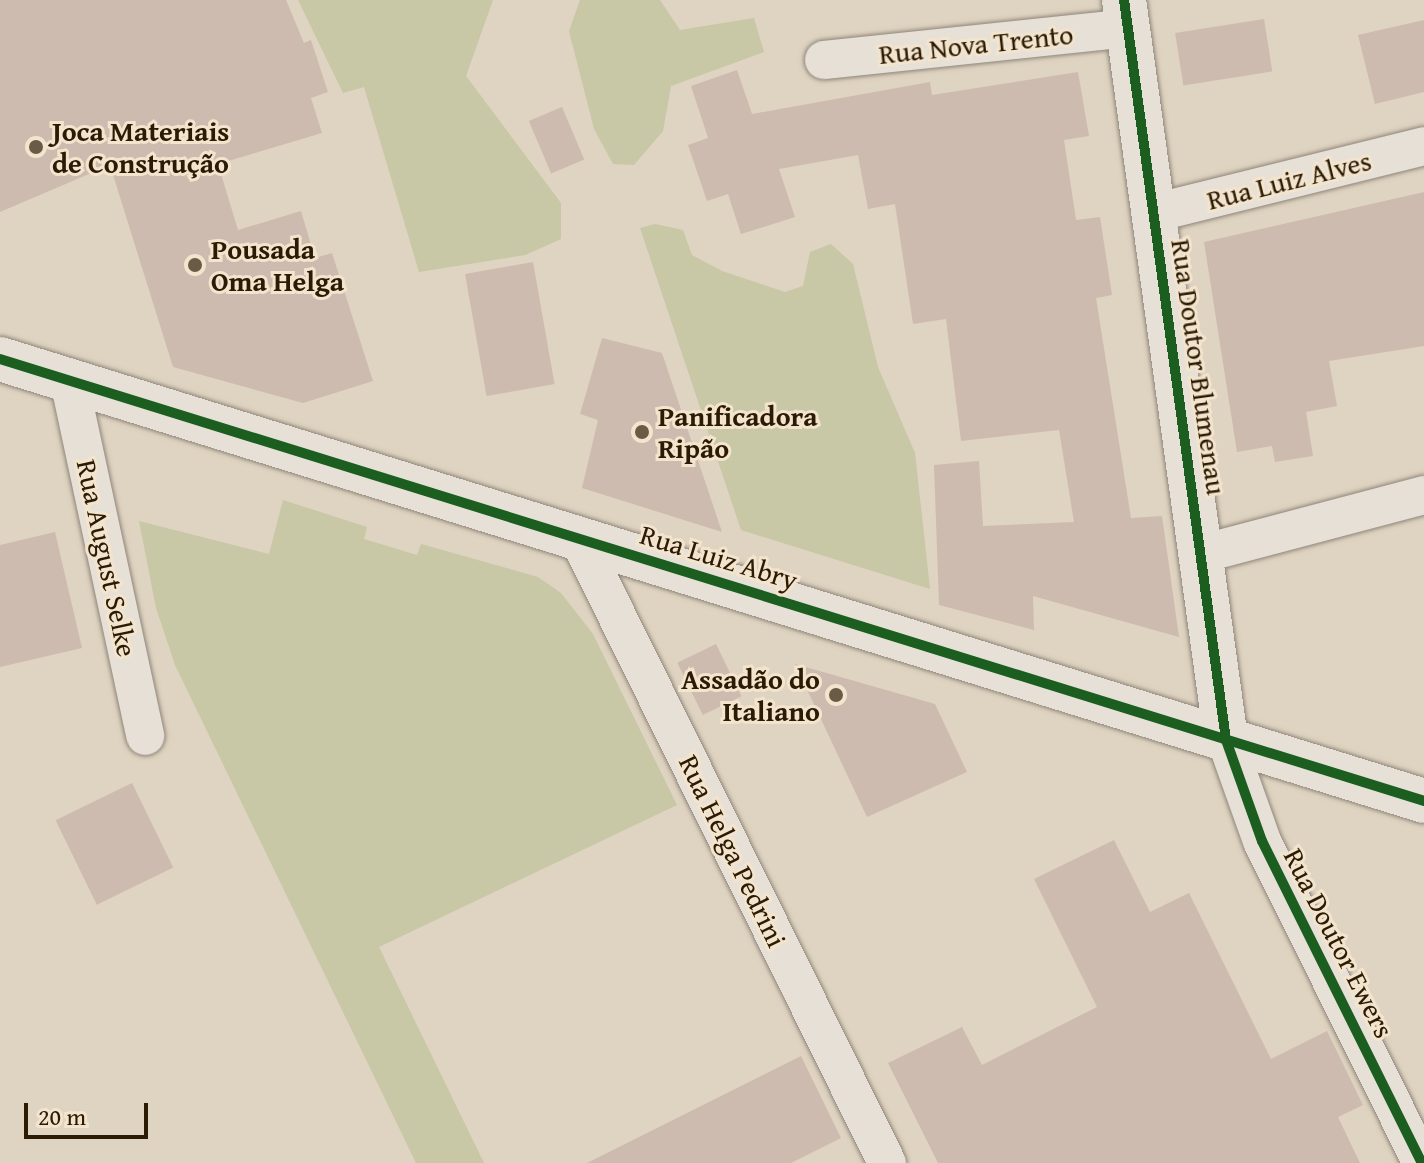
<!DOCTYPE html>
<meta charset="utf-8">
<style>
body{margin:0}
#map{position:relative;width:1424px;height:1163px;overflow:hidden;background:#dfd3c1;font-family:"Gentium Book Plus",serif}
div>[style]{position:absolute}
[style*='--x']{left:calc(var(--x)*1px);top:calc(var(--y)*1px);width:calc(var(--w)*1px);rotate:calc(var(--a)*1deg)}
.green>*{inset:0;background:#c8c7a6}
.building>*{inset:0;background:#cdbbaf;transform-origin:0 0}
.roads{filter:drop-shadow(0 0 2px #8f8679) drop-shadow(0 0 2px #8f8679)}
.minor>*{height:38px;margin:-19px;padding:0 19px;transform-origin:19px;border-radius:19px;background:#e6e0d6}
.tertiary>*{height:44px;margin:-22px;padding:0 22px;transform-origin:22px;border-radius:22px;background:#e6e0d6}
.secondary>*{height:44px;margin:-22px;padding:0 22px;transform-origin:22px;border-radius:22px;background:#e6e0d6}
.cycleway>*{height:10px;margin:-5px;padding:0 5px;transform-origin:5px;border-radius:5px;background:#1b5e20}
.dots>*{width:22px;height:22px;translate:-50% -50%;box-sizing:border-box;border:4px solid #f3e4ce;border-radius:50%}
span{translate:-50% -50%;white-space:nowrap;text-align:center;line-height:1.15;-webkit-text-stroke:6px #f3e4ce;paint-order:stroke}
.street-label{font-size:28px;color:#2b1a04}
.poi-label{font-size:28px;color:#2b1a04;font-weight:700}
.left{translate:0 -50%;text-align:left}
.right{translate:-100% -50%;text-align:right}
.scale{position:absolute;left:24px;top:1103px;width:124px;height:36px;box-sizing:border-box;border:4px solid #2b1a04;border-top:0;padding-left:10px;font-size:24px;line-height:28px;white-space:nowrap;color:#2b1a04;-webkit-text-stroke:6px #f3e4ce;paint-order:stroke}
</style>
<div id="map">
<div class="green">
<div style="clip-path:polygon(298px 0,493px 0,466px 76px,561px 203px,561px 239px,525px 255px,419px 272px,364px 87px,343px 93px)"></div>
<div style="clip-path:polygon(580px 0,660px 0,680px 30px,754px 18px,764px 52px,671px 86px,663px 131px,634px 165px,613px 164px,594px 129px,569px 31px)"></div>
<div style="clip-path:polygon(655px 224px,683px 230px,692px 255px,722px 271px,785px 292px,803px 286px,810px 252px,831px 244px,853px 264px,878px 367px,915px 453px,930px 589px,741px 530px,640px 228px)"></div>
<div style="clip-path:polygon(283px 500px,367px 527px,364px 539px,417px 555px,421px 544px,538px 577px,561px 593px,593px 634px,677px 805px,379px 947px,484px 1163px,416px 1163px,175px 665px,156px 608px,139px 521px,269px 554px)"></div>
</div>
<div class="building">
<div style="clip-path:polygon(0 0,286px 0,304px 43px,311px 40px,328px 92px,311px 98px,322px 133px,218px 164px,238px 230px,301px 211px,315px 258px,332px 253px,373px 381px,303px 403px,173px 367px,110px 165px,0 212px)"></div>
<div style="left:1264px;top:19px;width:53px;height:90px;rotate:81deg"></div>
<div style="clip-path:polygon(1424px 20px,1424px 92px,1375px 104px,1358px 35px)"></div>
<div style="clip-path:polygon(737px 70px,752px 114px,930px 82px,932px 95px,1078px 72px,1089px 136px,1064px 140px,1076px 220px,1100px 217px,1112px 295px,1096px 298px,1131px 518px,1162px 516px,1179px 637px,1033px 596px,1034px 630px,939px 605px,934px 465px,979px 461px,983px 526px,1074px 522px,1059px 430px,961px 441px,946px 319px,913px 324px,895px 204px,868px 209px,858px 155px,779px 169px,795px 217px,741px 234px,728px 194px,707px 201px,688px 145px,708px 138px,691px 86px)"></div>
<div style="left:562px;top:107px;width:57px;height:36px;rotate:67deg"></div>
<div style="clip-path:polygon(1424px 192px,1424px 346px,1329px 361px,1337px 406px,1306px 412px,1313px 456px,1275px 462px,1272px 446px,1237px 452px,1204px 242px)"></div>
<div style="left:533px;top:262px;width:124px;height:69px;rotate:80deg"></div>
<div style="clip-path:polygon(602px 338px,662px 353px,722px 532px,582px 488px,598px 420px,580px 414px)"></div>
<div style="clip-path:polygon(55px 532px,82px 648px,0 667px,0 545px)"></div>
<div style="left:716px;top:644px;width:58px;height:43px;rotate:64deg"></div>
<div style="clip-path:polygon(795px 664px,935px 704px,967px 772px,867px 817px)"></div>
<div style="left:132px;top:783px;width:94px;height:85px;rotate:64deg"></div>
<div style="clip-path:polygon(1114px 840px,1150px 912px,1189px 893px,1271px 1059px,1327px 1031px,1363px 1105px,1338px 1117px,1360px 1163px,938px 1163px,888px 1063px,962px 1027px,982px 1065px,1097px 1007px,1034px 879px)"></div>
<div style="clip-path:polygon(801px 1056px,841px 1138px,791px 1163px,587px 1163px)"></div>
</div>
<div class="roads">
<div class="minor">
<div style="--x:824;--y:60;--w:306;--a:-6"></div>
<div style="--x:1154;--y:213;--w:278;--a:-13.9"></div>
<div style="--x:69;--y:380;--w:364;--a:77.9"></div>
<div style="--x:579;--y:539;--w:696;--a:63.73"></div>
<div style="--x:1201;--y:554;--w:231;--a:-14.8"></div>
<div style="--x:1226;--y:740;--w:107;--a:70.4"></div>
<div style="--x:1262;--y:841;--w:360;--a:63.6"></div>
</div>
<div class="tertiary">
<div style="--x:1124;--y:0;--w:747;--a:82.15"></div>
</div>
<div class="secondary">
<div style="--x:0;--y:359;--w:1491;--a:17.24"></div>
</div>
</div>
<div class="cycleway">
<div style="--x:1124;--y:0;--w:747;--a:82.15"></div>
<div style="--x:1226;--y:740;--w:107;--a:70.4"></div>
<div style="--x:1262;--y:841;--w:360;--a:63.6"></div>
<div style="--x:0;--y:359;--w:1491;--a:17.24"></div>
</div>
<div class="dots">
<div style="left:36px;top:147px;background:#6a5b46"></div>
<div style="left:195px;top:265px;background:#6a5b46"></div>
<div style="left:642px;top:432px;background:#6a5b46"></div>
<div style="left:836px;top:695px;background:#6a5b46"></div>
</div>
<div class="street-label">
<span style="left:976px;top:44px;rotate:-6deg">Rua Nova Trento</span>
<span style="left:1289px;top:180px;rotate:-14deg">Rua Luiz Alves</span>
<span style="left:1199px;top:367px;rotate:82deg">Rua Doutor Blumenau</span>
<span style="left:719px;top:557px;rotate:17deg">Rua Luiz Abry</span>
<span style="left:107px;top:558px;rotate:78deg">Rua August Selke</span>
<span style="left:733px;top:851px;rotate:64deg">Rua Helga Pedrini</span>
<span style="left:1339px;top:943px;rotate:63deg">Rua Doutor Ewers</span>
</div>
<div class="poi-label">
<span class="left" style="left:52px;top:147px">Joca Materiais<br>de Construção</span>
<span class="left" style="left:211px;top:265px">Pousada<br>Oma Helga</span>
<span class="left" style="left:658px;top:432px">Panificadora<br>Ripão</span>
<span class="right" style="left:820px;top:695px">Assadão do<br>Italiano</span>
</div>
<div class="scale">20 m</div>
</div>
